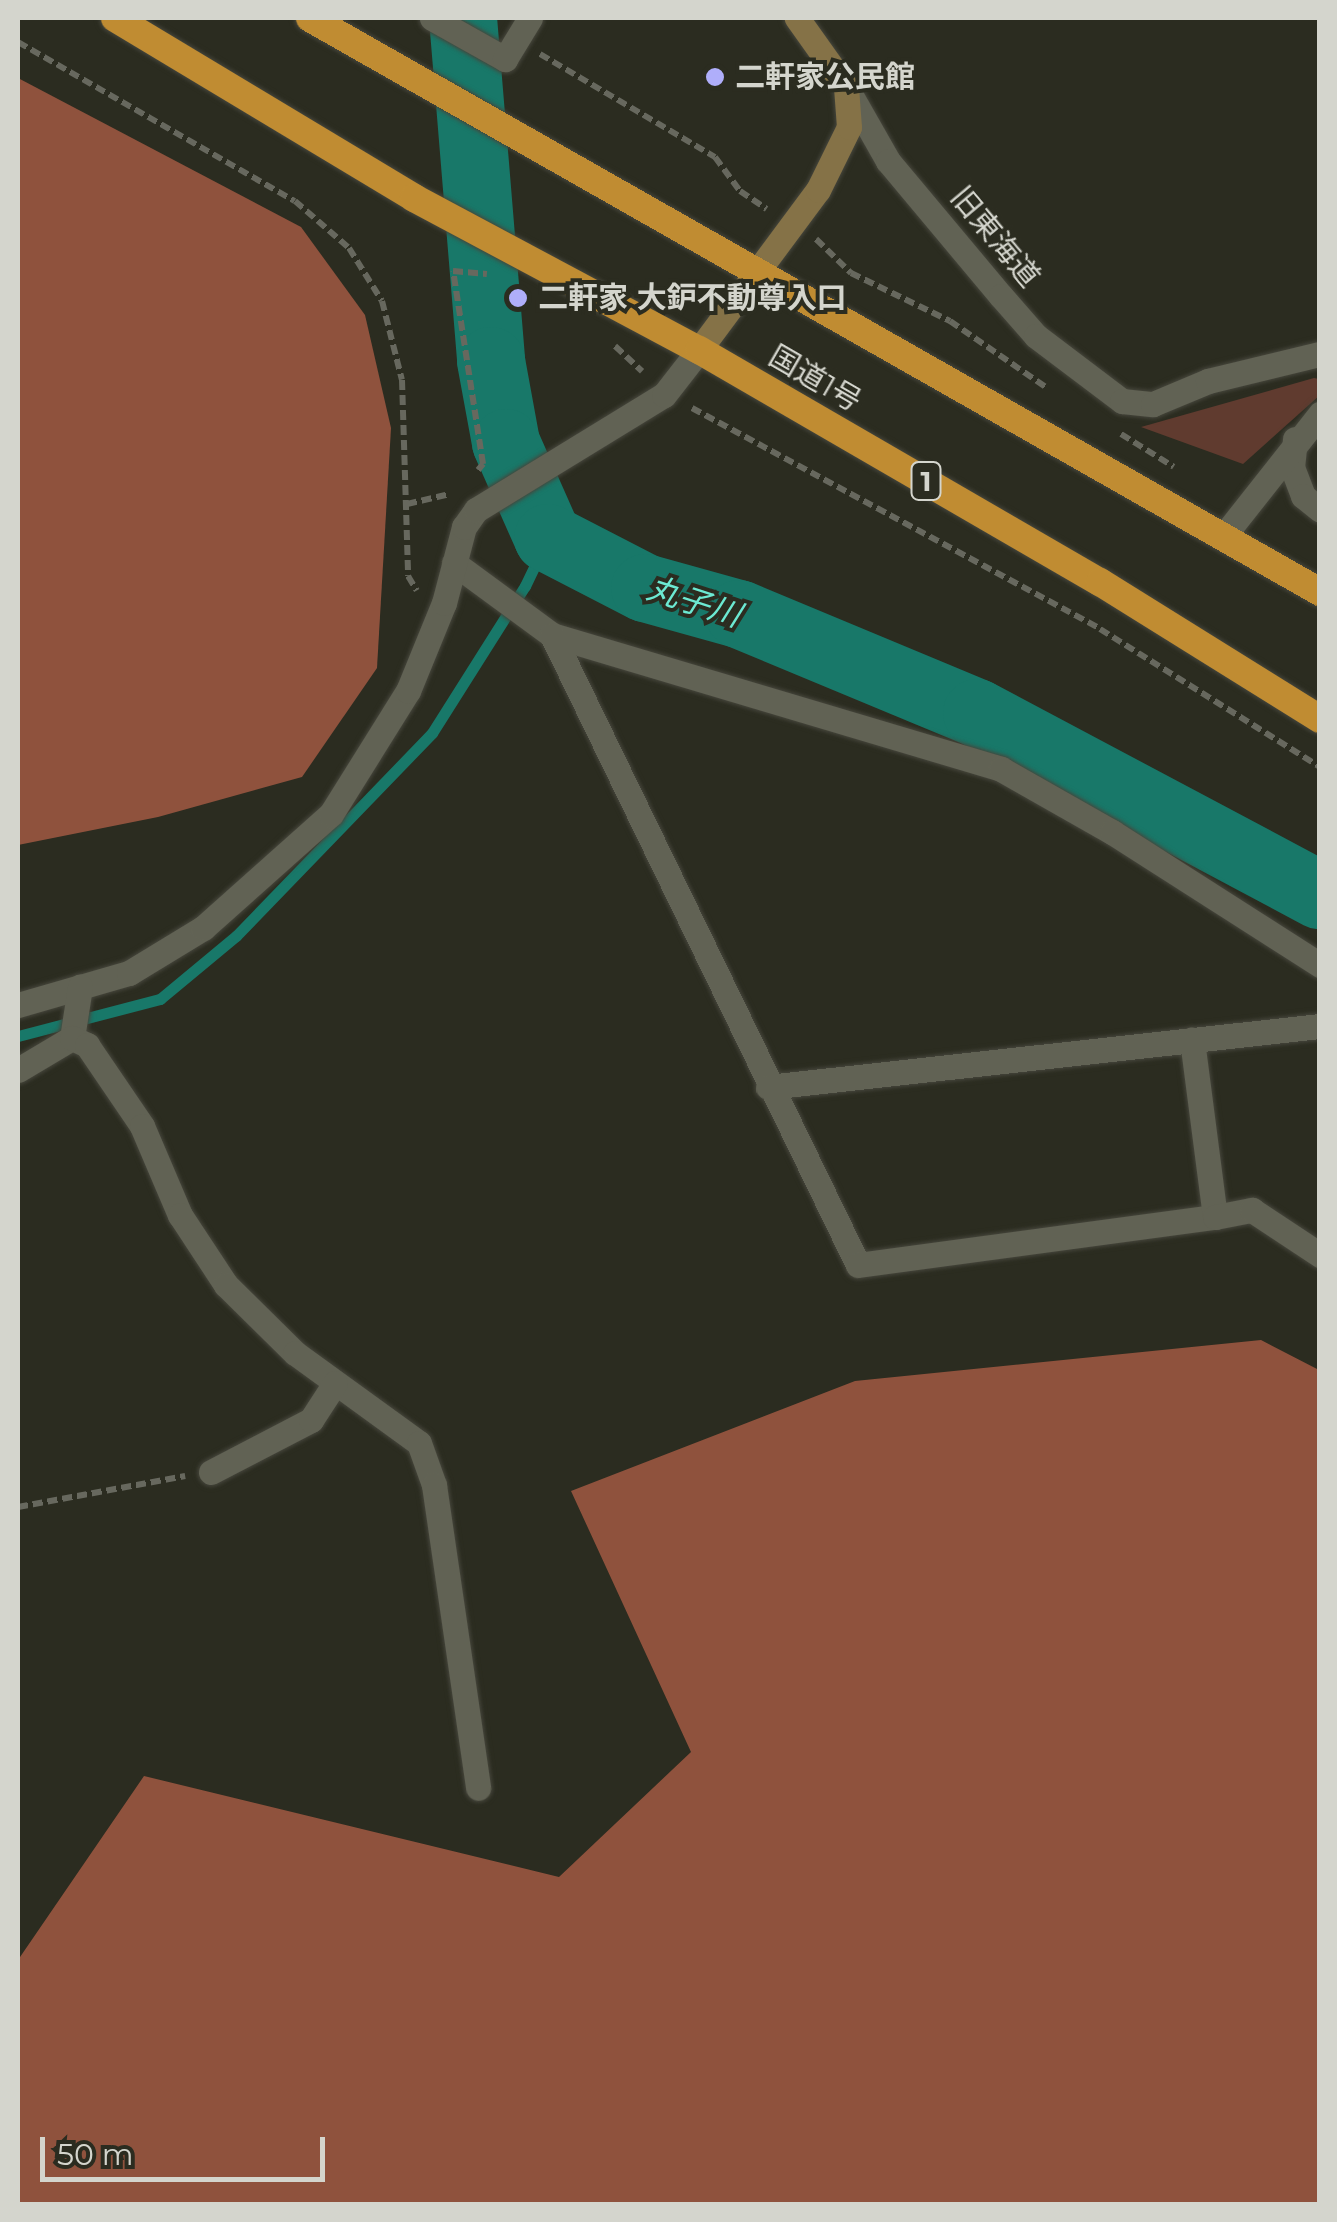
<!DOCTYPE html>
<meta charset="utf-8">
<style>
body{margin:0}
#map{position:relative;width:1337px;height:2222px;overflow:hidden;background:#2b2c20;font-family:Montserrat,"Noto Sans JP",sans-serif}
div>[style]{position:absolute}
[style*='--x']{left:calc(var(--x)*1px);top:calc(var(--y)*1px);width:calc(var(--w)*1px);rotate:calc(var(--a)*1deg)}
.green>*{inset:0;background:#603b2f}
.forest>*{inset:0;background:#8f523d}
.stream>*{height:11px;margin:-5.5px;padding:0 5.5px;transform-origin:5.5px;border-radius:5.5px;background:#187869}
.river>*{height:68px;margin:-34px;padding:0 34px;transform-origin:34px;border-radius:34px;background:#187869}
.path>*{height:6px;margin-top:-3px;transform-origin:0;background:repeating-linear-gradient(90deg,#67685e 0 10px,transparent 0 15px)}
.roads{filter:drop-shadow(0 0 2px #46463c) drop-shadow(0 0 2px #46463c)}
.minor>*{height:25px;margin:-12.5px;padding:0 12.5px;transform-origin:12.5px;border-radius:12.5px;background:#616254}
.secondary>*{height:25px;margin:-12.5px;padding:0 12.5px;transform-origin:12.5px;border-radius:12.5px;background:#857247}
.trunk>*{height:28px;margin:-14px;padding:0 14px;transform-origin:14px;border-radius:14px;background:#c08c32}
.dots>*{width:28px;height:28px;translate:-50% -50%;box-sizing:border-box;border:5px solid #2b2c20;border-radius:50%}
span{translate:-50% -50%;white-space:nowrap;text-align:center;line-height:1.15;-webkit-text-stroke:8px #2b2c20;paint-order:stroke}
.shield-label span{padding:2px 8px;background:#2b2c20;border:2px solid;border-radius:8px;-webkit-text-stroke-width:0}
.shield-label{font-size:28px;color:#d4d5cd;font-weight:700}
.poi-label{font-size:30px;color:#d4d5cd;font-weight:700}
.left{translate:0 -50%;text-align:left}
.street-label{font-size:30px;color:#d4d5cd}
.water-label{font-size:32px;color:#6ce9d2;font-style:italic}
.frame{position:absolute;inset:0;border:20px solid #d4d5cd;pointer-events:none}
.scale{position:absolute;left:40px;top:2137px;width:285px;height:45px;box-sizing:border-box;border:5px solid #d4d5cd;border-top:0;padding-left:12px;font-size:30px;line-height:35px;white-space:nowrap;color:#d4d5cd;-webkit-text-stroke:8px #2b2c20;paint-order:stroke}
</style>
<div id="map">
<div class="green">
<div style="clip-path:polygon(1314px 378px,1319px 379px,1319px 396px,1243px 464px,1141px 427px)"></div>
</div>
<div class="forest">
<div style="clip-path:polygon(18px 78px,301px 227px,365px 315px,391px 428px,377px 668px,302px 777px,158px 817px,18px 845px)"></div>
<div style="clip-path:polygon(1261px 1340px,1319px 1370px,1319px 2204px,18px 2204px,18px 1960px,144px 1776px,559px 1877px,691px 1752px,571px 1491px,855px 1381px)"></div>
</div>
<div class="stream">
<div style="--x:18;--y:1036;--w:147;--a:-14.6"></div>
<div style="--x:160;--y:999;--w:99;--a:-39.7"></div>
<div style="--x:236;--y:936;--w:282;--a:-46"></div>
<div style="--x:432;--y:733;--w:174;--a:-57.7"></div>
<div style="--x:525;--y:586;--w:53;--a:-64.4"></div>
</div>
<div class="river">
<div style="--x:463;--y:18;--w:344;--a:85.3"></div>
<div style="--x:491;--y:361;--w:83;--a:79.6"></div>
<div style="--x:506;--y:443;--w:104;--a:66.1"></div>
<div style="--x:548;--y:538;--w:109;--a:27.3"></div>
<div style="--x:645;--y:588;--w:98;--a:15.5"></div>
<div style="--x:739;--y:614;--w:258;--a:22.6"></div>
<div style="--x:977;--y:713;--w:388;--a:28"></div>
</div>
<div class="path">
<div style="--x:18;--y:42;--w:319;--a:29.9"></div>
<div style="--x:295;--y:201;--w:72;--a:41"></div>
<div style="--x:349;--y:248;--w:62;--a:58.1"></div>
<div style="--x:382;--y:301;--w:81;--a:75.8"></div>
<div style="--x:402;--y:380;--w:196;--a:88.2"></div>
<div style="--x:408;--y:576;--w:17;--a:59"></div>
<div style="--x:540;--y:54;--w:203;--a:30.5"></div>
<div style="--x:715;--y:157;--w:42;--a:53.7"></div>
<div style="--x:740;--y:191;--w:32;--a:34"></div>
<div style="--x:816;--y:239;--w:49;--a:44.2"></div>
<div style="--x:851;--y:273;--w:110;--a:25.9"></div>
<div style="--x:950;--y:321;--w:118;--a:34.6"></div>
<div style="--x:615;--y:346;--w:37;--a:43"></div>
<div style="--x:692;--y:408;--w:464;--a:28.4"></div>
<div style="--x:1100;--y:629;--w:260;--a:32.1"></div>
<div style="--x:1121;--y:434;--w:62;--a:31.9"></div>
<div style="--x:478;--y:470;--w:8;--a:-50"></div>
<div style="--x:483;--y:464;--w:195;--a:-98.8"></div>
<div style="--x:453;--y:271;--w:34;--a:5"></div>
<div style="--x:407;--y:504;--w:44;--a:-13.1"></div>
<div style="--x:18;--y:1507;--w:170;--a:-10.5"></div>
</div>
<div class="roads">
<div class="minor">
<div style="--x:432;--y:18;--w:84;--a:29.3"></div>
<div style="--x:505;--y:59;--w:48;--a:-58.6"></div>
<div style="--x:846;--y:87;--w:85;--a:60.4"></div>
<div style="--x:888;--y:161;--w:176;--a:50.1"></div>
<div style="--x:1001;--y:296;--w:53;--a:48.8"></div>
<div style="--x:1036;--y:336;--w:108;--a:37.1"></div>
<div style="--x:1122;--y:401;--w:31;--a:6"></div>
<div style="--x:1153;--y:404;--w:60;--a:-22.7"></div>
<div style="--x:1208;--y:381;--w:115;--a:-13.6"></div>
<div style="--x:1295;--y:439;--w:28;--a:96"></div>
<div style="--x:1292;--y:467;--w:31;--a:69"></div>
<div style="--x:1303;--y:496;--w:22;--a:39"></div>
<div style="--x:1226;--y:533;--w:152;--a:-51.7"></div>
<div style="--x:454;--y:563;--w:122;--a:36.3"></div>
<div style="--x:552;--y:635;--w:469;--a:16.6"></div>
<div style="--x:1001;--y:769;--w:128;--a:29.6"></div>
<div style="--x:1112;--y:832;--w:247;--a:32.6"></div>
<div style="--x:552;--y:635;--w:700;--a:64.09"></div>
<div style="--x:858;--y:1265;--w:360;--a:-7.7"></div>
<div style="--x:1215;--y:1217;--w:179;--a:-97.4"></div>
<div style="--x:18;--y:1005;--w:116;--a:-16.1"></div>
<div style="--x:129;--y:973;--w:87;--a:-31.3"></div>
<div style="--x:203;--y:928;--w:171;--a:-41.7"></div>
<div style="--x:331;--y:814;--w:145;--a:-58"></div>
<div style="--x:408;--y:691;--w:95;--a:-67.8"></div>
<div style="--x:444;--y:603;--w:79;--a:-75.3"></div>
<div style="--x:464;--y:527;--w:21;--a:-55"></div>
<div style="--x:476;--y:510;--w:220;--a:-31.5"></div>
<div style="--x:664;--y:395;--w:57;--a:-52.1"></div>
<div style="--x:72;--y:1038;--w:52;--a:-81.1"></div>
<div style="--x:18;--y:1070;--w:63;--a:-30.7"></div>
<div style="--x:72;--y:1038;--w:17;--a:25"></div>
<div style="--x:87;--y:1045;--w:98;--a:55.8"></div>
<div style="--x:142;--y:1126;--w:97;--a:66.9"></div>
<div style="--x:180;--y:1215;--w:84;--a:56.7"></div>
<div style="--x:226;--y:1285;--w:97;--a:44.6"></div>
<div style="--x:295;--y:1353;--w:153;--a:36"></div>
<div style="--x:419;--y:1443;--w:45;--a:70.3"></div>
<div style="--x:434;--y:1485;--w:306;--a:81.7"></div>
<div style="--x:768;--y:1087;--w:555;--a:-6.31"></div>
<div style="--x:1215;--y:1217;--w:38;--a:-11"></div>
<div style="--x:1252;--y:1210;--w:82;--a:33.5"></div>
<div style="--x:211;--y:1472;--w:113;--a:-27.5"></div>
<div style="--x:311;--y:1420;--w:44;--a:-57"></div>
</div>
<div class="secondary">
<div style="--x:699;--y:350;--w:199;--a:-53.4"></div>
<div style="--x:818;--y:190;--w:70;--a:-63.8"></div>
<div style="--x:849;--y:127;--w:40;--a:-94.3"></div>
<div style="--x:846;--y:87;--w:85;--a:-125.4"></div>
</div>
<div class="trunk">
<div style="--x:115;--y:18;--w:349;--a:31"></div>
<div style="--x:414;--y:198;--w:323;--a:28.1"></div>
<div style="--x:699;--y:350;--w:463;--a:30.1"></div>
<div style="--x:1100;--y:582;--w:259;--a:31.9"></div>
<div style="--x:310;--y:18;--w:1162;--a:29.61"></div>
</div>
</div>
<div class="dots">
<div style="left:715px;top:77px;background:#afaefa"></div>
<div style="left:518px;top:298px;background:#afaefa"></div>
</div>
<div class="shield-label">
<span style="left:926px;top:481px">1</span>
</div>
<div class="poi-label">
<span class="left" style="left:735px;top:77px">二軒家公民館</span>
<span class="left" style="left:538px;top:298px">二軒家 大鈩不動尊入口</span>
</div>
<div class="street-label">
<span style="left:995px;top:237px;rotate:50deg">旧東海道</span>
<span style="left:815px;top:379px;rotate:30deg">国道1号</span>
</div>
<div class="water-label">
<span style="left:694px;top:602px;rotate:18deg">丸子川</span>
</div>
<div class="frame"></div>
<div class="scale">50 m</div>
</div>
